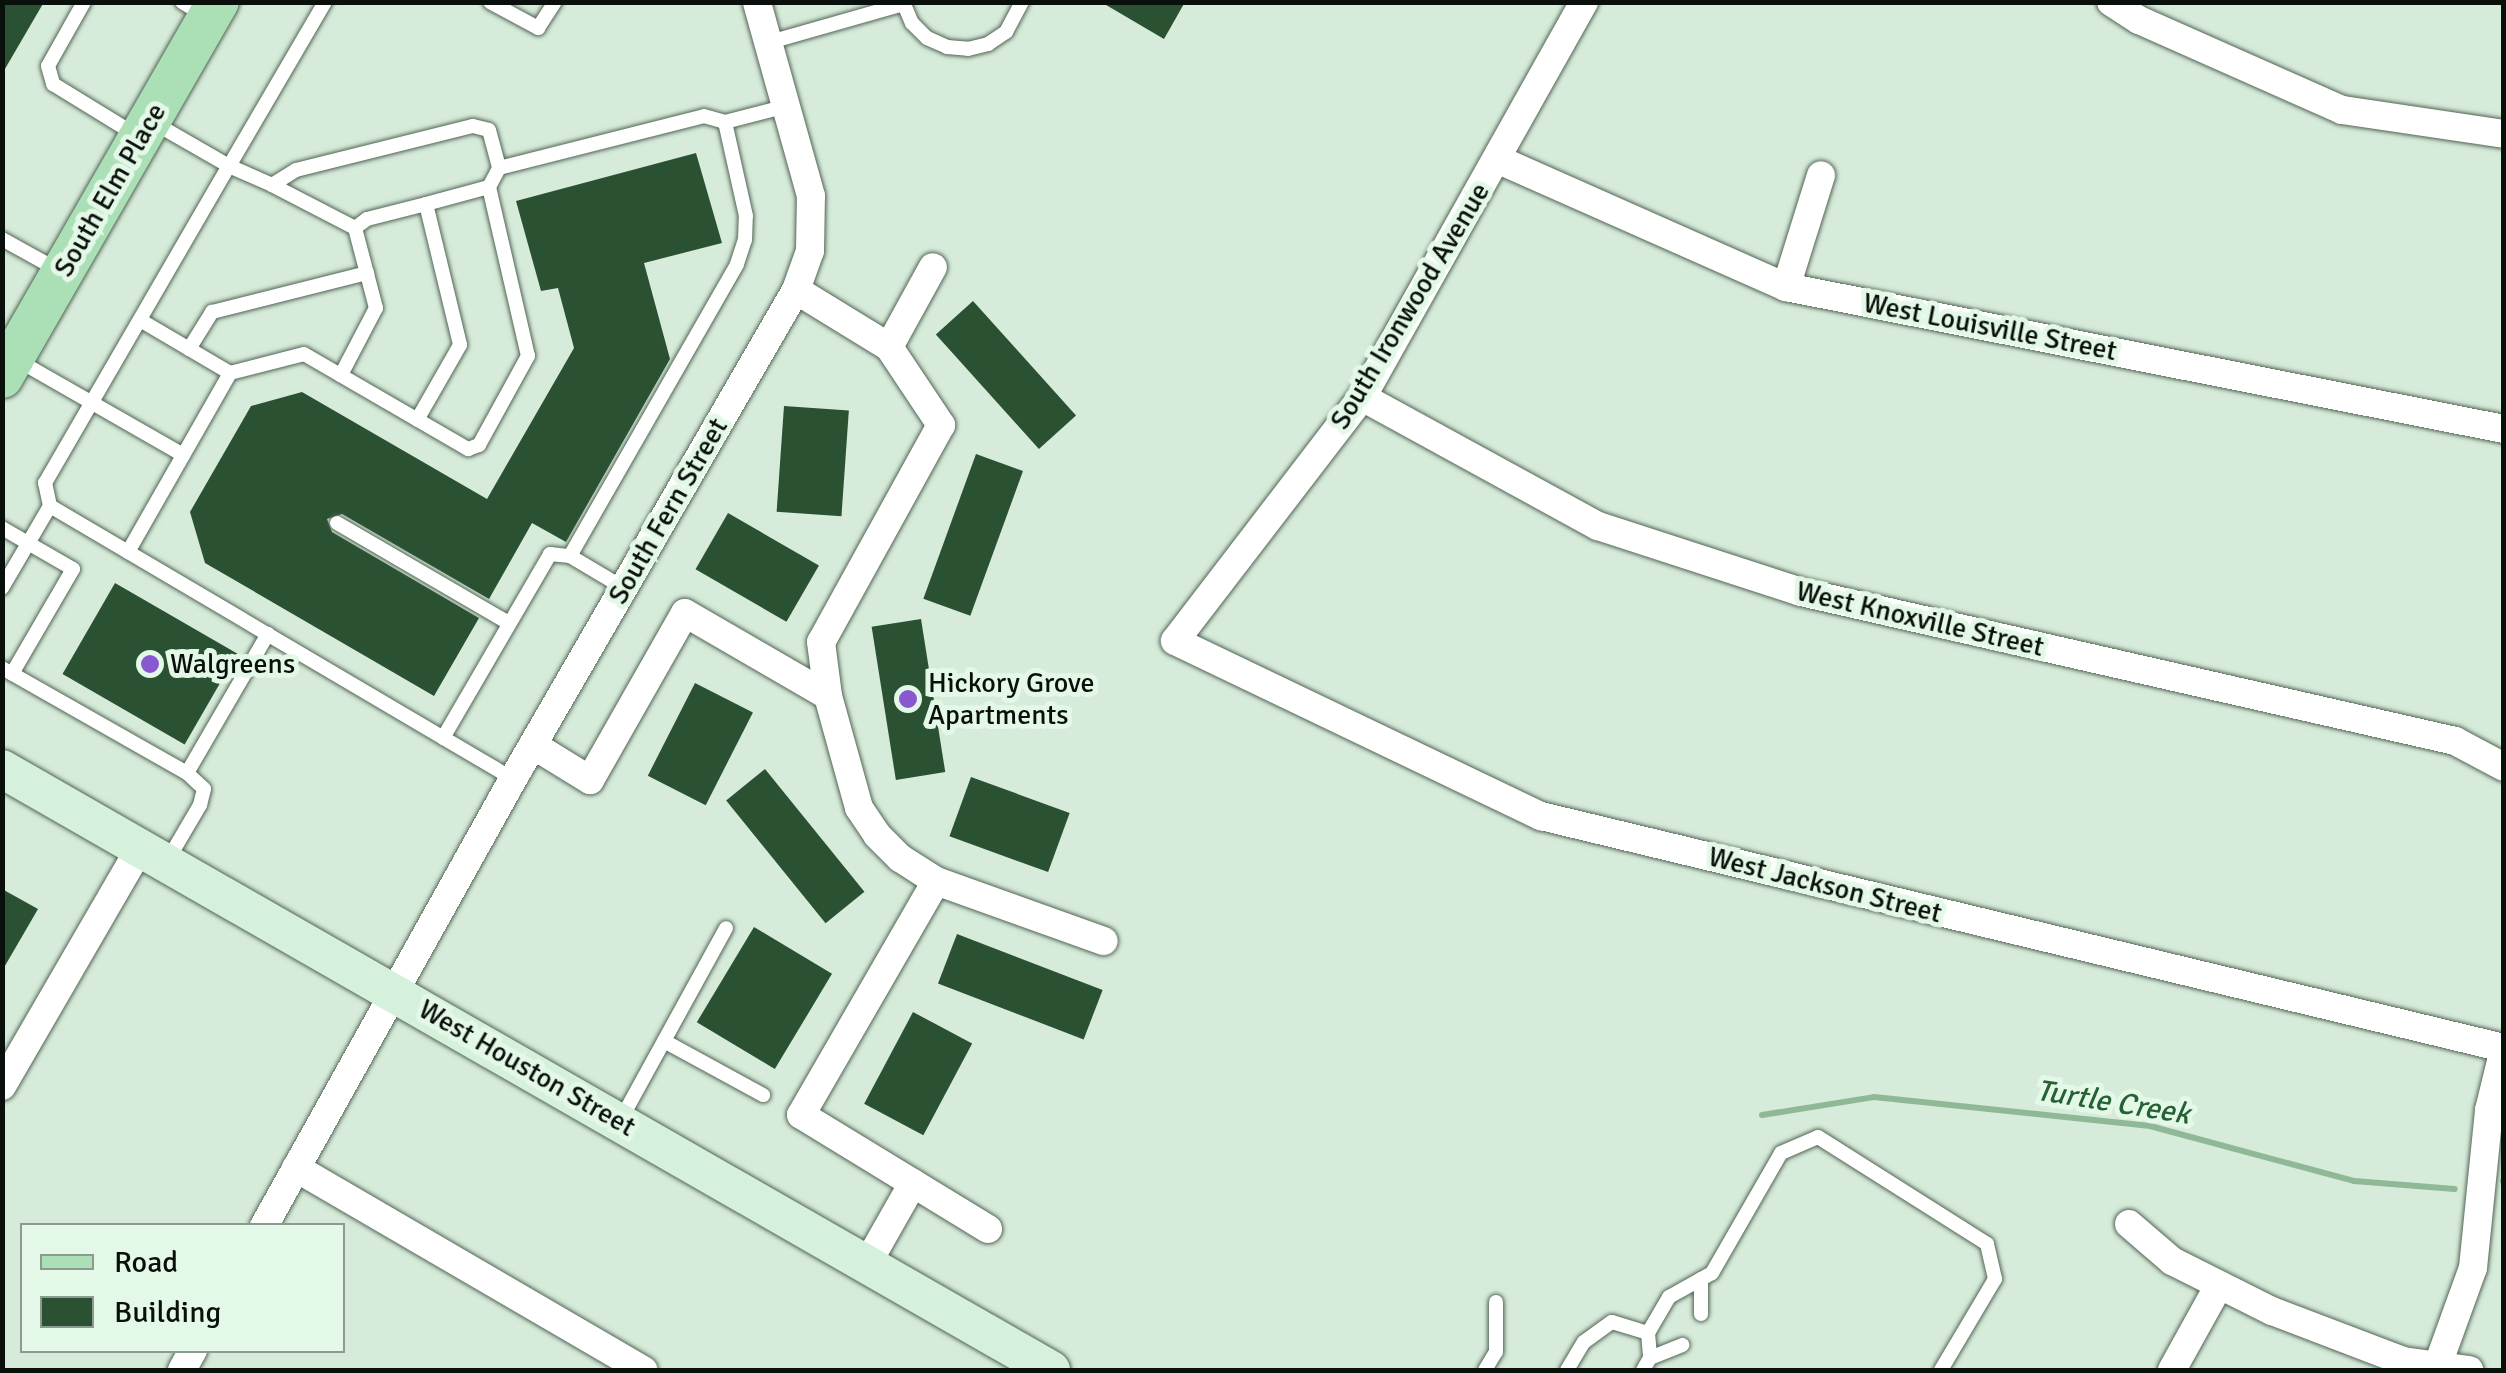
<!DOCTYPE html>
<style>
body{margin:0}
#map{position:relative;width:2506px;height:1373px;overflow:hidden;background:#d6ebd9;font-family:Signika,sans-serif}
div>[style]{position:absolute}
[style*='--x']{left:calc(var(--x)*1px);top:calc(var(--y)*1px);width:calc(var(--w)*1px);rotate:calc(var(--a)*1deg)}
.stream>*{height:6px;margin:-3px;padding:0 3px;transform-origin:3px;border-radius:3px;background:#8fb896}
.building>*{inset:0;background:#2b5133;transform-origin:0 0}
.roads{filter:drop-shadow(0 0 2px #536556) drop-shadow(0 0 2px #536556)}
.lane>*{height:14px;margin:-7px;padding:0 7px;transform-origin:7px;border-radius:7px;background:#fff}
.street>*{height:28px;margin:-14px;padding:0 14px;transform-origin:14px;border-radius:14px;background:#fff}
.secondary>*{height:38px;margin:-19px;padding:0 19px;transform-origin:19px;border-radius:19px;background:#d5f0db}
.primary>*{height:42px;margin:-21px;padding:0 21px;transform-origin:21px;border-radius:21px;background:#abe0b7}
.dots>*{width:28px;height:28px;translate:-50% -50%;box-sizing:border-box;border:5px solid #e4f8e7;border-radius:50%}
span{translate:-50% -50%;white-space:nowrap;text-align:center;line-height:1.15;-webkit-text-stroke:10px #e4f8e7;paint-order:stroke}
.street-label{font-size:28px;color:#090f0a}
.poi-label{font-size:28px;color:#090f0a}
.left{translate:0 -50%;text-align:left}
.water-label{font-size:30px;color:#246135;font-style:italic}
.frame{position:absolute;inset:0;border:5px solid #090f0a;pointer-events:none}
.legend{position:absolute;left:20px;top:1223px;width:325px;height:130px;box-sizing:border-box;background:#e4f8e7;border:2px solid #8c9b8f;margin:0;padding:12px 18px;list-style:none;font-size:30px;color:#090f0a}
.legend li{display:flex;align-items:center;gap:20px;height:50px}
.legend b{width:50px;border:2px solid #8c9b8f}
</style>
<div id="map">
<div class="stream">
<div style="--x:1762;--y:1115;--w:113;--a:-9.1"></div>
<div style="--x:1874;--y:1097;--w:278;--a:6"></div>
<div style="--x:2150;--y:1126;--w:211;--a:15.1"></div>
<div style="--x:2354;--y:1181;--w:101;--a:4.5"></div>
<div style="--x:2503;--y:1181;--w:1;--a:0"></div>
</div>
<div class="building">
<div style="clip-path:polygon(2px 2px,44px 2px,2px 74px)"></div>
<div style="clip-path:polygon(1101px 2px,1185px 2px,1164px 39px)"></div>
<div style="clip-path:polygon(696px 153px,722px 243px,644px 263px,670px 359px,566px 542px,532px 523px,489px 599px,342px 514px,327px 519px,332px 532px,479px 618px,434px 696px,205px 563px,190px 512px,251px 406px,302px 392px,487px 499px,574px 348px,558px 288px,541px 291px,516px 201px)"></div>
<div style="left:973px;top:301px;width:154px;height:50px;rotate:48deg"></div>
<div style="left:784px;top:406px;width:65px;height:106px;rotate:4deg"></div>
<div style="left:976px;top:454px;width:50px;height:154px;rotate:20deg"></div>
<div style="left:728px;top:513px;width:105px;height:65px;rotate:30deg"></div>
<div style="left:115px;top:583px;width:141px;height:105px;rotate:30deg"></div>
<div style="left:921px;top:619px;width:155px;height:50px;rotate:81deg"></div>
<div style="left:695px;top:683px;width:65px;height:104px;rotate:27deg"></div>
<div style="left:765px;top:769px;width:158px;height:50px;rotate:51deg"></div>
<div style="left:971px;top:777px;width:105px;height:63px;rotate:20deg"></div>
<div style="clip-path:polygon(2px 889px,38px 909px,2px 971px)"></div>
<div style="left:754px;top:927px;width:91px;height:111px;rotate:31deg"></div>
<div style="left:957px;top:934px;width:156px;height:53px;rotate:21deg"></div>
<div style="left:913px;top:1012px;width:67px;height:104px;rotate:28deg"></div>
</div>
<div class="roads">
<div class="lane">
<div style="--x:84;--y:2;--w:73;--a:119.4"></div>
<div style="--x:48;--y:66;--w:19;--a:74"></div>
<div style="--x:53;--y:84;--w:97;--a:31.6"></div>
<div style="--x:182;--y:2;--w:26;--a:31"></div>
<div style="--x:325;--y:2;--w:190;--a:120.3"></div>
<div style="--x:229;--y:166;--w:47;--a:23.8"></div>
<div style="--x:272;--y:185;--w:28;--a:-32"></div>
<div style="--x:296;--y:170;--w:182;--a:-14"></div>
<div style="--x:473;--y:126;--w:16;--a:14"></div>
<div style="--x:489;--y:130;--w:39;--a:75"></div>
<div style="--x:490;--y:2;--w:55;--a:28.4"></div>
<div style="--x:538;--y:28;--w:31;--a:-57"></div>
<div style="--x:903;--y:2;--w:23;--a:67"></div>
<div style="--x:912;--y:23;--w:21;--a:45"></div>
<div style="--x:927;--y:38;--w:22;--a:24"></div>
<div style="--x:947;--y:47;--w:21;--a:5"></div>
<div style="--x:968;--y:49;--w:21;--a:-14"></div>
<div style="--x:988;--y:44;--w:22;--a:-34"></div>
<div style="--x:1006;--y:32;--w:34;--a:-62"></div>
<div style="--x:770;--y:42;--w:138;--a:-15.9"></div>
<div style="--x:272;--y:185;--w:93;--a:27.4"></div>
<div style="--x:355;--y:228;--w:83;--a:75.3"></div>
<div style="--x:376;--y:308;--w:76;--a:117.6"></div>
<div style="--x:426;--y:204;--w:65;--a:-15.1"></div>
<div style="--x:355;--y:228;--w:15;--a:-37"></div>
<div style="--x:367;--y:219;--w:61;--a:-14.3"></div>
<div style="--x:426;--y:204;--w:145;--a:76.4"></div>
<div style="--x:460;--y:345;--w:86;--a:119.8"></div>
<div style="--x:2;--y:239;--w:64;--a:29"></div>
<div style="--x:140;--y:320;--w:104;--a:30.5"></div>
<div style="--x:189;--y:349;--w:44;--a:-58.1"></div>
<div style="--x:212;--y:312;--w:160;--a:-14.1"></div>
<div style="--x:19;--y:361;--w:189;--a:29.8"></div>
<div style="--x:50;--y:506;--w:537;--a:30.52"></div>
<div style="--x:337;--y:523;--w:199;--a:30.2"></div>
<div style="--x:2;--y:528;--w:82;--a:30"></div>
<div style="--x:73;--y:569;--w:121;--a:120.2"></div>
<div style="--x:128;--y:552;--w:206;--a:-60.3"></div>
<div style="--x:230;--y:373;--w:76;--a:-14.4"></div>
<div style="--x:304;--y:354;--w:190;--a:30.1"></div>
<div style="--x:468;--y:449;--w:12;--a:-20"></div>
<div style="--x:479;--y:445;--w:102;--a:-61.2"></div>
<div style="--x:528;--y:356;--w:173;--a:-103"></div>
<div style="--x:489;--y:187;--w:21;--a:-62"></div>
<div style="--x:499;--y:168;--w:211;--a:-14.2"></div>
<div style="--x:704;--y:116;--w:22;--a:16"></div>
<div style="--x:570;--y:556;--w:336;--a:-60.2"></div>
<div style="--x:737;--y:264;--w:25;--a:-72"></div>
<div style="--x:745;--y:240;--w:24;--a:-88"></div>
<div style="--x:746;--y:216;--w:96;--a:-102.6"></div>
<div style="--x:725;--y:122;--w:64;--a:-14.5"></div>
<div style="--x:2;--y:588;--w:95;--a:-59.7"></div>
<div style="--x:50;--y:506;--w:24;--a:-102"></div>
<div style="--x:45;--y:483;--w:367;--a:-59.9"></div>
<div style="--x:229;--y:166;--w:84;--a:-150.1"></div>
<div style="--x:2;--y:668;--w:213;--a:29.6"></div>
<div style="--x:187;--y:773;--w:23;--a:43"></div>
<div style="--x:204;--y:789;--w:16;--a:104"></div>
<div style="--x:200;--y:805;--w:67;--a:120.4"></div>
<div style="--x:443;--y:738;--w:213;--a:-59.8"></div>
<div style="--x:550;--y:554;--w:20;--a:6"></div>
<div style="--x:570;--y:556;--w:63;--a:30.7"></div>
<div style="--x:187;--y:773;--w:161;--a:-59.8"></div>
<div style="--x:664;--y:1041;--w:113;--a:28.6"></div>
<div style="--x:620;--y:1121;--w:220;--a:-61.2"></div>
<div style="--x:1701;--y:1314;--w:35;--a:-90"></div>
<div style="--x:1648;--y:1333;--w:42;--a:-59.7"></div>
<div style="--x:1669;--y:1297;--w:49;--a:-29.2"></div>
<div style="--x:1712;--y:1273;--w:138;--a:-60.1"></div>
<div style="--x:1781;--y:1153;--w:40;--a:-23.4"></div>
<div style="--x:1818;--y:1137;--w:200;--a:32.3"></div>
<div style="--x:1987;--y:1244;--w:36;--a:77"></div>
<div style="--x:1995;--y:1279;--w:106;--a:120.7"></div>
<div style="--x:1650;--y:1358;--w:35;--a:-22"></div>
<div style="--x:1485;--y:1370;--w:21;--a:-59"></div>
<div style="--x:1496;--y:1352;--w:50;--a:-90"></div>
<div style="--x:1567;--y:1370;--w:33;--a:-59"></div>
<div style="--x:1584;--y:1342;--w:34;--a:-36"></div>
<div style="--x:1612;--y:1322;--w:38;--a:17"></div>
<div style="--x:1648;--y:1333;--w:25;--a:85"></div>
<div style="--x:1650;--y:1358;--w:14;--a:120"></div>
</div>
<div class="street">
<div style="--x:1584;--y:2;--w:453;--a:119.3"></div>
<div style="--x:1362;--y:397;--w:307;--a:127.5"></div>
<div style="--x:1175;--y:641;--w:406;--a:25.6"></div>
<div style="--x:1541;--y:816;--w:991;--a:13.55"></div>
<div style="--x:2111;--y:2;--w:33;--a:33"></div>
<div style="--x:2139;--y:20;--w:222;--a:23.9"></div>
<div style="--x:2342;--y:110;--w:164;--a:8.4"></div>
<div style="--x:1497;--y:159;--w:316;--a:23.9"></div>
<div style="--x:1786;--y:287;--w:732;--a:11.19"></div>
<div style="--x:1786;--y:287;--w:117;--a:-72.6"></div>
<div style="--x:796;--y:290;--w:109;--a:31.5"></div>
<div style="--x:889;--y:347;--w:94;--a:56.3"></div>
<div style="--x:941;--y:425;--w:248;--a:118.9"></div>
<div style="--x:821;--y:642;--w:54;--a:82.6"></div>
<div style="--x:828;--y:696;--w:116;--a:74.5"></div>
<div style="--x:859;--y:808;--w:32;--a:56"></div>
<div style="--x:877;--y:835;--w:33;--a:45"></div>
<div style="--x:900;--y:858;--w:43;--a:32.6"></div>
<div style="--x:889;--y:347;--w:91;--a:-61.2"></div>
<div style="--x:1362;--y:397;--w:269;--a:28.7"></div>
<div style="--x:1598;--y:526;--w:213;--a:18"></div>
<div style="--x:1801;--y:592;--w:671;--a:12.83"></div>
<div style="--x:2455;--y:741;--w:55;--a:28"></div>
<div style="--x:533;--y:745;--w:67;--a:31.6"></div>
<div style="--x:590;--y:780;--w:192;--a:-60.4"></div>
<div style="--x:685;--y:613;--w:165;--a:30.1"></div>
<div style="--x:2;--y:1086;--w:275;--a:-59.9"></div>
<div style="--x:296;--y:1168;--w:402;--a:30.2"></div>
<div style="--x:2129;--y:1224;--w:57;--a:40.7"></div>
<div style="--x:2172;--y:1261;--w:112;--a:26.6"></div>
<div style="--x:2272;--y:1311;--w:140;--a:20.9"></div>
<div style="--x:2403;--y:1361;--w:67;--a:7.8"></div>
<div style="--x:264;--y:1226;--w:512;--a:-60.88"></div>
<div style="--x:513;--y:779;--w:565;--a:-59.94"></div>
<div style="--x:796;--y:290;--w:41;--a:-70.3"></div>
<div style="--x:810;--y:251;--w:55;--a:-89"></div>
<div style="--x:811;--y:196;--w:201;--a:-105.6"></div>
<div style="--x:988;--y:1229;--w:219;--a:-148.6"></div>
<div style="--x:801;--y:1115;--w:270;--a:-60"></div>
<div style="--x:936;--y:881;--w:178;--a:19.7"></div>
<div style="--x:867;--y:1264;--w:93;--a:-60.4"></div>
<div style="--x:182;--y:1370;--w:23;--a:-61"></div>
<div style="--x:2172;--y:1370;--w:95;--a:-61"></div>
<div style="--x:2436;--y:1370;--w:109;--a:-70.1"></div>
<div style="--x:2473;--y:1268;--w:159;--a:-84.2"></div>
<div style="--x:2489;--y:1110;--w:63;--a:-76.2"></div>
</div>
<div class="secondary">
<div style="--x:2;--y:769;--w:1209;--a:29.81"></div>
</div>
<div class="primary">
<div style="--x:2;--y:377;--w:433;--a:-60.1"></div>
</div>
</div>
<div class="dots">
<div style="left:150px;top:664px;background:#8958d0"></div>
<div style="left:908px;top:699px;background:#8958d0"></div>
</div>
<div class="street-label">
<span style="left:110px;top:190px;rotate:-60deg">South Elm Place</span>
<span style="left:1410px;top:306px;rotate:-59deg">South Ironwood Avenue</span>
<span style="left:1990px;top:327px;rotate:11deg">West Louisville Street</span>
<span style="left:668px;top:511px;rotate:-60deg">South Fern Street</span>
<span style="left:1920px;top:619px;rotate:13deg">West Knoxville Street</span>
<span style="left:1825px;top:885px;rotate:14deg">West Jackson Street</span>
<span style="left:527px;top:1068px;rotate:30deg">West Houston Street</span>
</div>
<div class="poi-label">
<span class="left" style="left:170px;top:664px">Walgreens</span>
<span class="left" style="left:928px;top:699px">Hickory Grove<br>Apartments</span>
</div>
<div class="water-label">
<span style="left:2113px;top:1103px;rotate:9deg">Turtle Creek</span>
</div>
<div class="frame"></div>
<ul class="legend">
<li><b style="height:12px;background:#abe0b7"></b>Road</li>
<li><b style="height:28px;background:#2b5133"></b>Building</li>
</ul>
</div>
